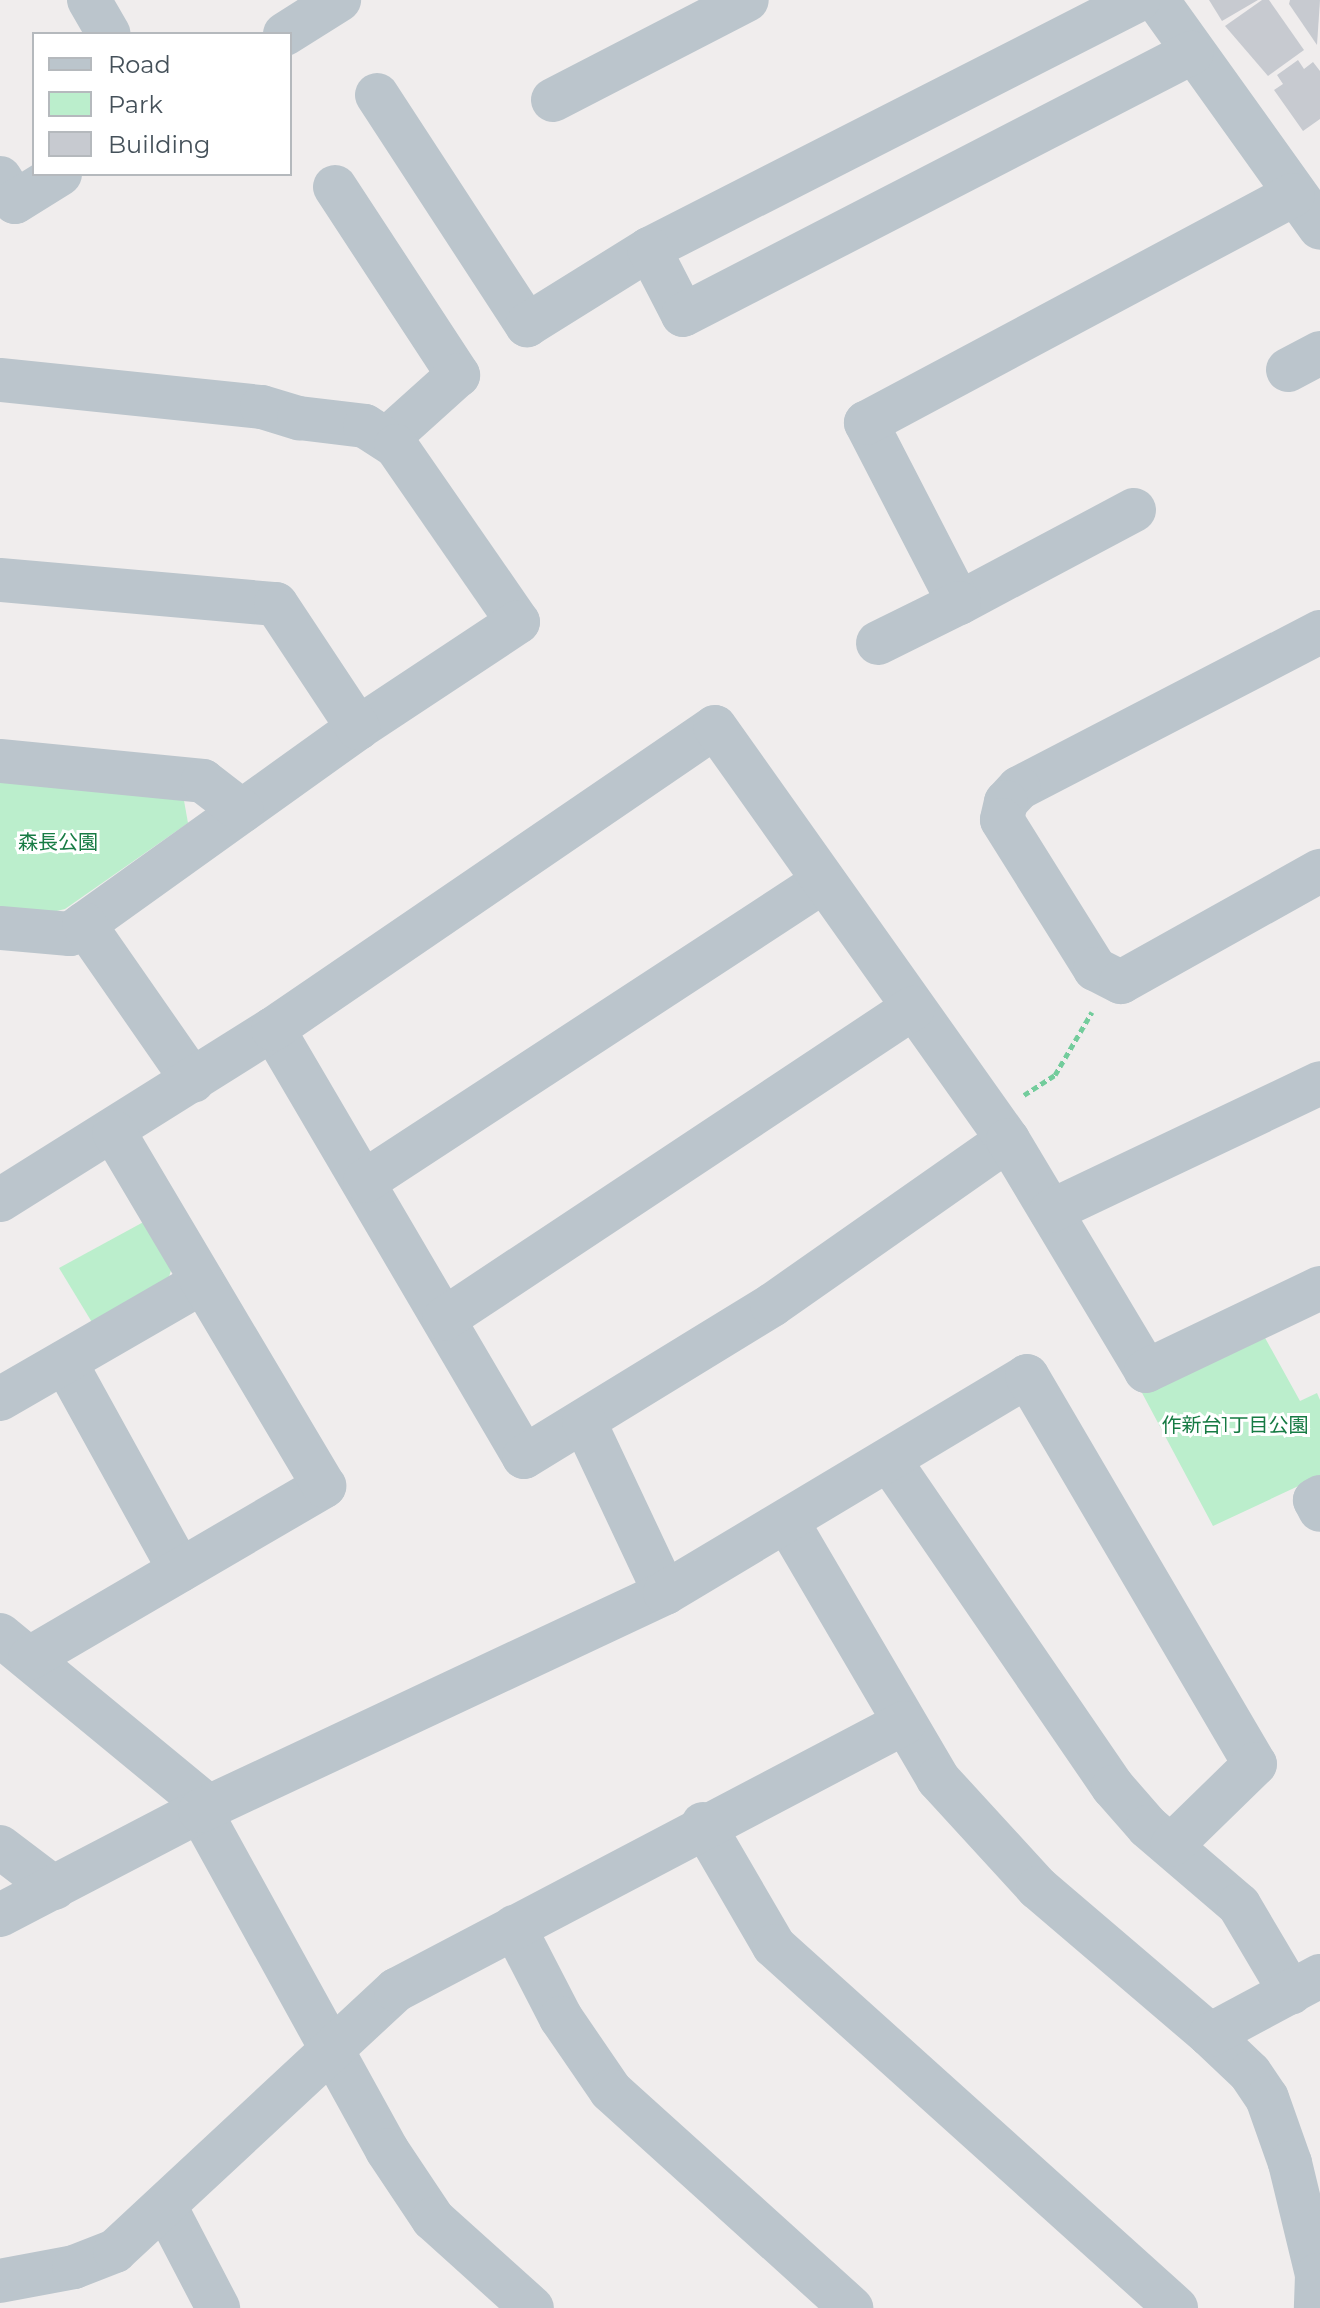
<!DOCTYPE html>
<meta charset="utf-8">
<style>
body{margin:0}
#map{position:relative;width:1320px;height:2308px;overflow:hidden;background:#f0eded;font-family:Montserrat,"Noto Sans JP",sans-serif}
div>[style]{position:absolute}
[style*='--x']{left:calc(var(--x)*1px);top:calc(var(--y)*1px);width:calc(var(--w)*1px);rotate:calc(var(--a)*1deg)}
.green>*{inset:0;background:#bec}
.building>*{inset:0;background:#c7cad0}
.path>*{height:5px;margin-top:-2.5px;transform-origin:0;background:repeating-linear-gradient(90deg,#73cc9c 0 6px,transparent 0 10px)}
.minor>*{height:44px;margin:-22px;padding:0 22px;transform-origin:22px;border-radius:22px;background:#bbc5cc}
span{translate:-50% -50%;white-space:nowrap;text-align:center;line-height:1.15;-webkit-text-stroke:6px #fff;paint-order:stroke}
.park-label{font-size:20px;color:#177b44}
.legend{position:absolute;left:32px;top:32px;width:260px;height:144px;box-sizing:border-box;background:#fff;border:2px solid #b5b9bd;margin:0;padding:10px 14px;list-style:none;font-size:24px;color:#45515a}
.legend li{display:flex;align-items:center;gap:16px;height:40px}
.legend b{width:40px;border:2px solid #b5b9bd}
</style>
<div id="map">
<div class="green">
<div style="clip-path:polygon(0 779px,183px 795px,188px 823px,65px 909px,36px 916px,0 913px)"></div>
<div style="clip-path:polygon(149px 1219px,174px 1261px,168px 1280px,93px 1324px,59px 1268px)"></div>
<div style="clip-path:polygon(1264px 1336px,1300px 1401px,1317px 1393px,1320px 1400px,1320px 1476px,1213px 1526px,1141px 1391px)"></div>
</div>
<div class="building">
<div style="clip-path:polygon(1209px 0,1258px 0,1222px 21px)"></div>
<div style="clip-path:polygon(1262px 0,1269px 0,1304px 50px,1268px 76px,1225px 26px)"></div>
<div style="clip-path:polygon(1290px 0,1320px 0,1317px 45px,1289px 4px)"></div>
<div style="clip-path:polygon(1298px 60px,1304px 69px,1313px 62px,1320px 71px,1320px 119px,1303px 131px,1274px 90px,1283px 84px,1277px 75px)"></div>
</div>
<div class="path">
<div style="--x:1024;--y:1095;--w:37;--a:-33"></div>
<div style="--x:1055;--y:1075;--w:73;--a:-59.6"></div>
</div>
<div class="minor">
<div style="--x:89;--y:0;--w:39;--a:60"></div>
<div style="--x:1157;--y:0;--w:280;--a:54.4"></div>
<div style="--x:285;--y:34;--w:64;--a:-32.2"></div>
<div style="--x:377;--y:95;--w:275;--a:56.9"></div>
<div style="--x:527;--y:325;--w:144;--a:-31.9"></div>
<div style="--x:649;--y:249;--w:549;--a:-26.99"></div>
<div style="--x:553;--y:100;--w:218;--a:-27.3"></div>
<div style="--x:0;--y:178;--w:28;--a:58"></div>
<div style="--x:15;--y:202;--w:53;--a:-31.9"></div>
<div style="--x:335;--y:187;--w:225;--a:56.8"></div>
<div style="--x:458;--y:375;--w:94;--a:138"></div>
<div style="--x:649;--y:249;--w:74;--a:62.7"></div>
<div style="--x:683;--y:315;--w:572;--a:-27.28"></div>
<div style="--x:1288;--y:370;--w:36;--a:-28"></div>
<div style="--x:0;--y:380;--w:263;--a:5.9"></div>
<div style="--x:262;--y:407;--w:39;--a:17"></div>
<div style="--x:299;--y:418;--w:66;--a:6.9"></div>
<div style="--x:365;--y:426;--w:37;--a:33"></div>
<div style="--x:396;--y:446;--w:214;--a:55.3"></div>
<div style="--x:518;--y:622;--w:192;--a:146.5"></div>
<div style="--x:358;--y:728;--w:354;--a:144.4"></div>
<div style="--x:70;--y:934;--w:70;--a:-175.1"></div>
<div style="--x:1134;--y:510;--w:198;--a:152"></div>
<div style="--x:959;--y:603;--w:203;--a:-117.3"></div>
<div style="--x:866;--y:423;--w:484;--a:-28.1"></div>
<div style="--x:0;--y:580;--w:277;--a:5"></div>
<div style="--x:276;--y:604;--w:149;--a:56.5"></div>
<div style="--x:1320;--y:632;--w:339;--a:152.6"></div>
<div style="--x:1019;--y:788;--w:19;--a:133"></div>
<div style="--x:1006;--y:802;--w:18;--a:103"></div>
<div style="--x:1002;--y:820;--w:176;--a:58"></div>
<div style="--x:1095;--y:969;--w:29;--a:27"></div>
<div style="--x:1121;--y:982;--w:228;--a:-29.2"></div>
<div style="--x:878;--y:643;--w:90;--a:-26.3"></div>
<div style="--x:0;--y:761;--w:204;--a:5.6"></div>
<div style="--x:203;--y:781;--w:49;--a:37.6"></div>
<div style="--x:84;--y:924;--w:191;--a:55.2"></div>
<div style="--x:273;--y:1029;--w:496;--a:59.6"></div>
<div style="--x:524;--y:1457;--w:291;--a:-31.5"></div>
<div style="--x:772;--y:1305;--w:288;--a:-35"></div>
<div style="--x:365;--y:1181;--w:548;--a:-33.17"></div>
<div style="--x:0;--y:1200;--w:322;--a:-32.1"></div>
<div style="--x:273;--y:1029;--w:535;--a:-34.34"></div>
<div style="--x:715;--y:727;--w:506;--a:54.65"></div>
<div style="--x:1008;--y:1140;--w:269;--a:59.1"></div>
<div style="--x:1146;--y:1371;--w:193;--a:-25.5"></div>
<div style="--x:1051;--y:1211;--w:298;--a:-25.4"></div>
<div style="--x:444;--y:1319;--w:563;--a:-33.55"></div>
<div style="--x:65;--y:1362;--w:238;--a:61.1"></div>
<div style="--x:0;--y:1399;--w:234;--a:-30"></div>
<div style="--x:584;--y:1421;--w:190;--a:64.8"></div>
<div style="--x:889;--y:1460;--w:396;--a:55.6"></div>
<div style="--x:1113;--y:1787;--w:53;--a:48.8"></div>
<div style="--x:1148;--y:1827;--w:120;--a:40.6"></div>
<div style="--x:1239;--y:1905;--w:102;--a:59.4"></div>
<div style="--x:1320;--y:1497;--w:6;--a:149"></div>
<div style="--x:1315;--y:1500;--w:11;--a:63"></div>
<div style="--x:788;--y:1523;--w:297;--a:59.6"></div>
<div style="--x:938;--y:1779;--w:148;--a:47.5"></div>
<div style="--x:1038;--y:1888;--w:226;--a:40.5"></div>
<div style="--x:1210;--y:2035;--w:55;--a:43.5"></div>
<div style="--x:1250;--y:2073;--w:30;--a:56"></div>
<div style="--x:1267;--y:2098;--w:69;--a:70.5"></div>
<div style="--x:1290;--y:2163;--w:115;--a:76.4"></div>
<div style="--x:1317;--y:2275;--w:33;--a:92"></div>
<div style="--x:0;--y:1635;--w:271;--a:39.5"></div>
<div style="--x:30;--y:1658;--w:341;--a:-30.3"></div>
<div style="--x:324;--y:1486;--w:411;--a:-120.7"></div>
<div style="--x:200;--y:1811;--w:387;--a:61.1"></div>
<div style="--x:387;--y:2150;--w:83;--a:56.3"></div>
<div style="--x:433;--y:2219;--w:133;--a:42"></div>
<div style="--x:703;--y:1824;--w:141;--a:59.8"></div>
<div style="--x:774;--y:1946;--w:541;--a:42"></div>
<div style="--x:0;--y:1847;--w:68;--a:37.2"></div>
<div style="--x:0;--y:1915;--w:225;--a:-27.5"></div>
<div style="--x:200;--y:1811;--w:514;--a:-25.12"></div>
<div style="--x:665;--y:1593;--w:422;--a:-30.9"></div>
<div style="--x:1027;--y:1376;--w:450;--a:59.6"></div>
<div style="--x:1255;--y:1764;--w:115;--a:135.7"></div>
<div style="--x:514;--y:1927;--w:102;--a:62.7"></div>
<div style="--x:561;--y:2018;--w:88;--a:55.6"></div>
<div style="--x:611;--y:2091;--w:324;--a:42.1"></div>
<div style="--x:1210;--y:2035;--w:125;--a:-28.2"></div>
<div style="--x:166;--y:2208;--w:113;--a:62.5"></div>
<div style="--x:0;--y:2281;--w:75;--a:-10.7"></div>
<div style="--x:74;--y:2267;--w:44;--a:-21.3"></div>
<div style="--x:115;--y:2251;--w:384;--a:-42.9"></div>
<div style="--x:396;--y:1990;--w:574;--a:-27.73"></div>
</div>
<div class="park-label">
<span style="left:58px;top:842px">森長公園</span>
<span style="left:1235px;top:1425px">作新台1丁目公園</span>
</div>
<ul class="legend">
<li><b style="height:10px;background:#bbc5cc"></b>Road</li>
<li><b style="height:22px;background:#bec"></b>Park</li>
<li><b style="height:22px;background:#c7cad0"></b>Building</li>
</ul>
</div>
